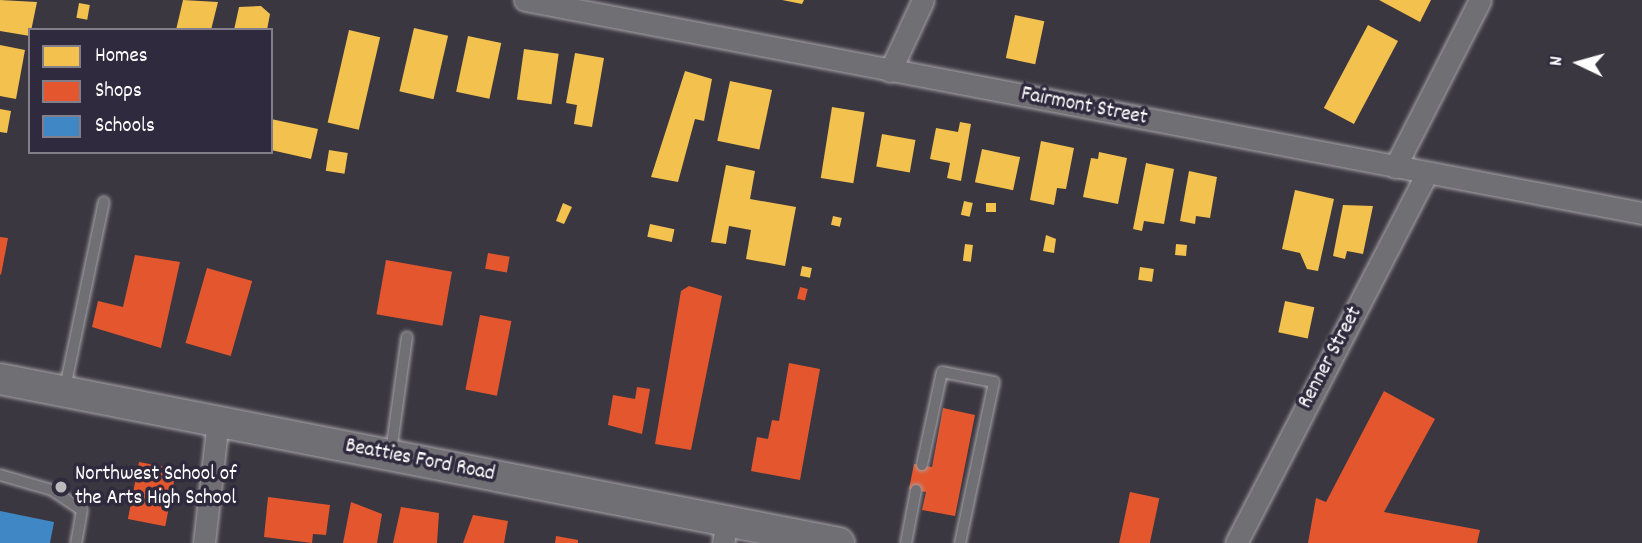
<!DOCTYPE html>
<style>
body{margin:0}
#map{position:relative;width:1642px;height:543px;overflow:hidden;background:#3b3740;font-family:Dekko,sans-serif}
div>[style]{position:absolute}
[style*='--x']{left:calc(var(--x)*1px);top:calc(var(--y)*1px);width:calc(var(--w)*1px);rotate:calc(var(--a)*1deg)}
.homes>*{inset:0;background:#f2c14e;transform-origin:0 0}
.shops>*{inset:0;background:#e4572e;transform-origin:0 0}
.schools>*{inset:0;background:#3f88c5}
.roads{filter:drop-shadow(0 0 2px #a7a5a9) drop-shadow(0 0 2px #a7a5a9)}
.service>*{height:10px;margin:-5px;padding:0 5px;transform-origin:5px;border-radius:5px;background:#706f74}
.minor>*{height:21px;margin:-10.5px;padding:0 10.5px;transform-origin:10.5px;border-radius:10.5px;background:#706f74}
.secondary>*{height:30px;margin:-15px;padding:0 15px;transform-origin:15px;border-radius:15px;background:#706f74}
.dots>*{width:19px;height:19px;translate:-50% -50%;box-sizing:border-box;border:4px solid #2f2a3d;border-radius:50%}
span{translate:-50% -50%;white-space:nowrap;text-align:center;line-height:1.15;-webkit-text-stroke:7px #2f2a3d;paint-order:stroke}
.street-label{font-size:21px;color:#fff}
.poi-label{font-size:21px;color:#fff}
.left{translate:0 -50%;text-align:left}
.legend{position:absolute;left:28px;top:28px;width:245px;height:126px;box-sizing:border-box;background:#2f2a3d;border:2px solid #827f8b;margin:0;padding:9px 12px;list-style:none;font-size:21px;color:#fff}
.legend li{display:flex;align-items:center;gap:14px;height:35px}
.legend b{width:35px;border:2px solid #827f8b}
.north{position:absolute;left:1544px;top:28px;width:70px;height:70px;-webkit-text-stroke:5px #2f2a3d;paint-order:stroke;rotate:275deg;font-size:19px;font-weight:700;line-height:28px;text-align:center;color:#fff}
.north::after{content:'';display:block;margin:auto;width:24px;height:32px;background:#fff;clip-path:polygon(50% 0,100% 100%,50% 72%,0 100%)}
</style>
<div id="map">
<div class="homes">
<div style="clip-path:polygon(0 0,37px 2px,30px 36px,0 31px)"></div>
<div style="clip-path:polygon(183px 0,218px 2px,211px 30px,176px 30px)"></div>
<div style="clip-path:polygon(782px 0,804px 0,802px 4px)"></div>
<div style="clip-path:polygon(1379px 0,1431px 0,1420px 22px)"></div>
<div style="left:79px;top:3px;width:11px;height:15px;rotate:10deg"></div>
<div style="clip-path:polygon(261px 6px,270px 14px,267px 30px,234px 30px,239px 7px)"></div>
<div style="left:1015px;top:15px;width:30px;height:44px;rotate:12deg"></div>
<div style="left:1368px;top:25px;width:34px;height:94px;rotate:28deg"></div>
<div style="left:414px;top:28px;width:35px;height:65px;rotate:13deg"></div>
<div style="left:349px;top:30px;width:32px;height:95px;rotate:13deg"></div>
<div style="left:468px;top:36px;width:34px;height:57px;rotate:12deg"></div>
<div style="clip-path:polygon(0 45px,25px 50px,16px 99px,0 96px)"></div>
<div style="left:524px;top:49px;width:35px;height:51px;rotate:8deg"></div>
<div style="clip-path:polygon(575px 53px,604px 58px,592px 127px,574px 124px,577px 105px,566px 103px)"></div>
<div style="clip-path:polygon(685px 71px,712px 79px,704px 121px,695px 119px,678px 182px,651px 177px)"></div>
<div style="left:730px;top:81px;width:43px;height:61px;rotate:12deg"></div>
<div style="left:832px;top:107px;width:33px;height:72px;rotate:9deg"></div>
<div style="clip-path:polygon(0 109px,11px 111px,7px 133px,0 132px)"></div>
<div style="clip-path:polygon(271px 119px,318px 129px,311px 159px,271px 150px)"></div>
<div style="clip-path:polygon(960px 122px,971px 124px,961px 181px,947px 178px,950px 163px,930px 159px,936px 128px,958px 132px)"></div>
<div style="left:882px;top:134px;width:34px;height:33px;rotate:10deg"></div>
<div style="clip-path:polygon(1041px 141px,1074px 148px,1066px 189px,1057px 188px,1054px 205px,1030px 200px)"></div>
<div style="left:982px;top:149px;width:39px;height:34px;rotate:12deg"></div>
<div style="left:329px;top:150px;width:19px;height:21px;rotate:9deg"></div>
<div style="clip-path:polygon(1099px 152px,1127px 158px,1118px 204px,1083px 197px,1091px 158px,1098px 159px)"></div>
<div style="clip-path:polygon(1146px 163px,1174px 169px,1164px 224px,1144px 221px,1142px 231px,1133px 229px)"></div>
<div style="clip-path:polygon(726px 165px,755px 171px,750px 199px,796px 207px,785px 266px,746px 259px,751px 230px,729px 226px,726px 244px,711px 242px)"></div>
<div style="clip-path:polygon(1189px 171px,1217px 177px,1210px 218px,1196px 216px,1195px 224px,1180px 221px)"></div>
<div style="clip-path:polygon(1295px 190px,1334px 199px,1318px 271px,1307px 269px,1300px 253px,1282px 249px)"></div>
<div style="left:964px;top:201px;width:9px;height:14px;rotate:13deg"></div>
<div style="clip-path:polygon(563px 203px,572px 207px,564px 224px,556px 221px)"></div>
<div style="left:986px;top:203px;width:10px;height:9px"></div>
<div style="clip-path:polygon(1343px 205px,1373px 206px,1363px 254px,1347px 251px,1345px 259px,1333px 256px)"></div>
<div style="left:833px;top:216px;width:9px;height:9px;rotate:13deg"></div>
<div style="left:650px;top:224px;width:25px;height:13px;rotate:12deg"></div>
<div style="clip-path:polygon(1046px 235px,1056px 239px,1054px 253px,1043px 251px)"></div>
<div style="left:965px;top:244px;width:8px;height:17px;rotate:7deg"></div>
<div style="left:1176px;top:244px;width:11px;height:11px;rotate:5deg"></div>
<div style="left:802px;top:266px;width:10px;height:10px;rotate:11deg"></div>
<div style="left:1140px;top:267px;width:14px;height:13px;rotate:8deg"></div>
<div style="left:1285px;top:301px;width:30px;height:32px;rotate:12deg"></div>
</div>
<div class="shops">
<div style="clip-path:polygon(0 237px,8px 238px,1px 275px,0 274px)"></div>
<div style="left:488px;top:253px;width:22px;height:16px;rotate:10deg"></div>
<div style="clip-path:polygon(135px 255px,180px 262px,161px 348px,92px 327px,98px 301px,123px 307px)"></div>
<div style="left:386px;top:260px;width:67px;height:55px;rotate:10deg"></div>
<div style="left:207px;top:268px;width:47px;height:78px;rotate:16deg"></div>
<div style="clip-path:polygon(689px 286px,722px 296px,691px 450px,655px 444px,681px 291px)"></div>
<div style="left:800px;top:287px;width:8px;height:12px;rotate:14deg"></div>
<div style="left:480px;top:315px;width:32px;height:76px;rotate:11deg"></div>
<div style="clip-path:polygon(789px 363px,820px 369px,800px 480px,751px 471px,757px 437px,768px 439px,772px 420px,779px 421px)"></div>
<div style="clip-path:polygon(637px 387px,650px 389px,642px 434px,608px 425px,613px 395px,635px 399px)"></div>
<div style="clip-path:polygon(1384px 391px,1435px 419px,1384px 512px,1480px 530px,1477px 543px,1308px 543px,1316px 498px,1326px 502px)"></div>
<div style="clip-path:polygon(943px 408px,975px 415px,955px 516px,922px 510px,926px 492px,909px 489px,914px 464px,932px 467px)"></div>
<div style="left:139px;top:462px;width:38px;height:58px;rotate:11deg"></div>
<div style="left:1130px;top:492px;width:30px;height:52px;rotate:12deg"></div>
<div style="clip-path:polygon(268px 497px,330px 505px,326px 535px,313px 534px,312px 543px,264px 537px)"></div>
<div style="clip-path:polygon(351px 502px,382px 514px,377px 543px,343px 543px)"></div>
<div style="clip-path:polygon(401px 507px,439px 513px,437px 543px,393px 543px)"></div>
<div style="clip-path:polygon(473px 515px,508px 521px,504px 543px,463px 543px)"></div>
<div style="clip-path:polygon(556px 536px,578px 540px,578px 543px,555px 543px)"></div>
</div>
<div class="schools">
<div style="clip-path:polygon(0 511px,54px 522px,50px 543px,0 543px)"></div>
</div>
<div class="roads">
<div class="service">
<div style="--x:65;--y:388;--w:190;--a:-78.2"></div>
<div style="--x:391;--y:452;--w:116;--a:-82.1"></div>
<div style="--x:922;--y:465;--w:95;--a:-77.9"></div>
<div style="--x:942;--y:372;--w:53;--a:10.9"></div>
<div style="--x:994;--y:382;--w:165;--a:101.9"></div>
<div style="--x:0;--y:475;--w:54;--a:16.1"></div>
<div style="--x:52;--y:490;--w:36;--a:34"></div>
<div style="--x:82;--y:510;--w:34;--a:100"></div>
<div style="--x:906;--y:543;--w:54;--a:-79.3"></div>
</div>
<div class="minor">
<div style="--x:525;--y:0;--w:1137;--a:10.8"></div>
<div style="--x:890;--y:71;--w:78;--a:-65.1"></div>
<div style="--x:1395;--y:167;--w:187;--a:-63"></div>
<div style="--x:204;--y:543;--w:123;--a:-83.5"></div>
<div style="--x:723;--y:543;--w:21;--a:-79"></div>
<div style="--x:1236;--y:543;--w:416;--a:-62.7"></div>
</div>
<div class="secondary">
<div style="--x:0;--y:379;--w:855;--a:11.06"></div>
</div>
</div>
<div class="dots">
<div style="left:61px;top:487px;background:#bab9bc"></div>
</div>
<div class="street-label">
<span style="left:1084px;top:107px;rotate:11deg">Fairmont Street</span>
<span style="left:1331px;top:358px;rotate:-62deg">Renner Street</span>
<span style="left:420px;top:461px;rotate:11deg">Beatties Ford Road</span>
</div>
<div class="poi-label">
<span class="left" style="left:75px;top:487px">Northwest School of<br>the Arts High School</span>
</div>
<ul class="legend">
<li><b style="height:19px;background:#f2c14e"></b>Homes</li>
<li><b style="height:19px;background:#e4572e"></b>Shops</li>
<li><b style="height:19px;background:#3f88c5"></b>Schools</li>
</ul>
<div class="north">N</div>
</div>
